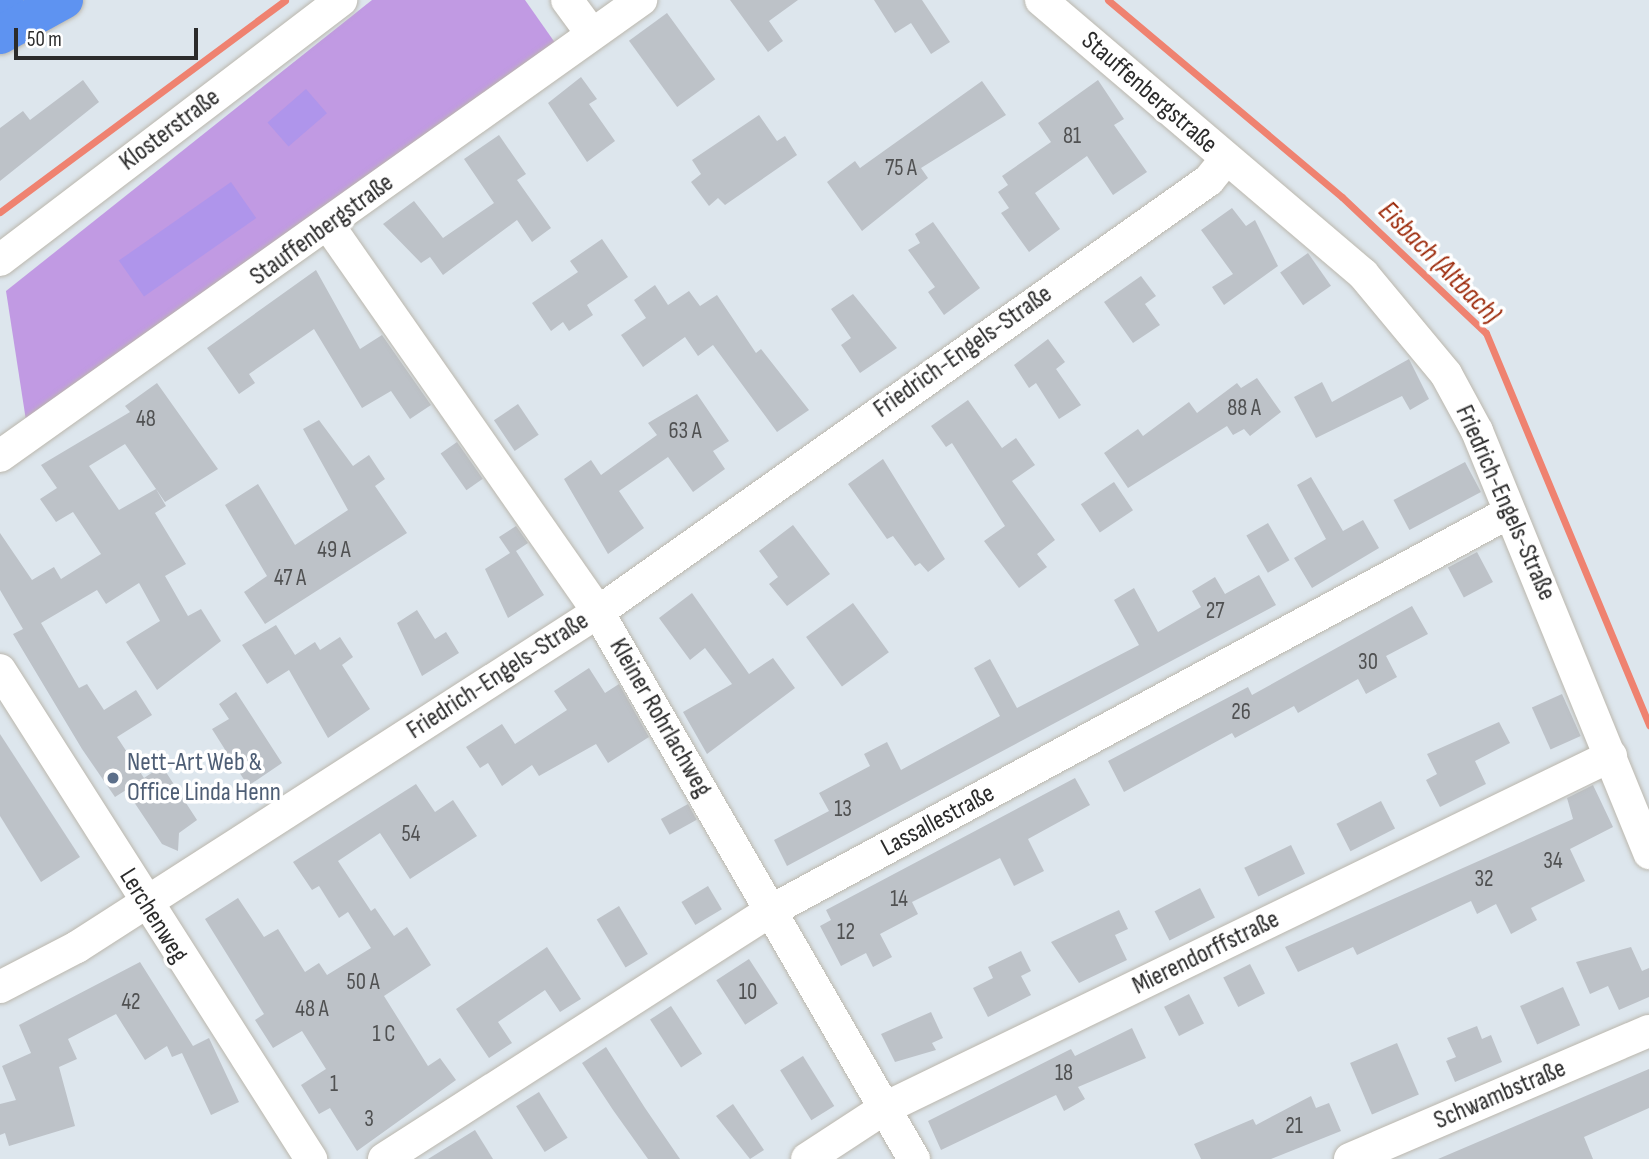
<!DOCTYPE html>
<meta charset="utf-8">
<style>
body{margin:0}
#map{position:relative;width:1649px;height:1159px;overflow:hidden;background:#dde6ed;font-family:"Sofia Sans Condensed",sans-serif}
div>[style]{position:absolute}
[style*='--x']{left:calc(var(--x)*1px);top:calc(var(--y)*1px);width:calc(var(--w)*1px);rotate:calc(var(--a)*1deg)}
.green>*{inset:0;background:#c19ae3}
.pitch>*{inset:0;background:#af95eb;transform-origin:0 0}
.stream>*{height:7px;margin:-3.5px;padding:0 3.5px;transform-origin:3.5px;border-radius:3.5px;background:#ef8270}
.building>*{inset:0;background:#bdc2c8;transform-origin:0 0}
.roads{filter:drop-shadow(0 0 2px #bbb7ad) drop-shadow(0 0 2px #bbb7ad)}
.minor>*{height:32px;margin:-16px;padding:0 16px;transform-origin:16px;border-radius:16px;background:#fff}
.major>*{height:38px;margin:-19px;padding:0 19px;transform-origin:19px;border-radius:19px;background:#5e93f1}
.dots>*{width:19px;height:19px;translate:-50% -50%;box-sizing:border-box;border:4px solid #fff;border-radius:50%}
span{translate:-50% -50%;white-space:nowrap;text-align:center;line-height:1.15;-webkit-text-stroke:7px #fff;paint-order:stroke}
.number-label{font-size:23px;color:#505152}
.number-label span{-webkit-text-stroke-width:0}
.street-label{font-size:26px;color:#2b2b2b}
.service-label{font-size:26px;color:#4e5e75}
.left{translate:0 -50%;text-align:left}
.water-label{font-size:28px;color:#9d2c0d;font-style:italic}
.scale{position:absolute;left:14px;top:28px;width:184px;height:32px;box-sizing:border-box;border:4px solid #2b2b2b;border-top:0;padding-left:9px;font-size:21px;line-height:24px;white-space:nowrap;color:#2b2b2b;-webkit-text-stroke:5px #fff;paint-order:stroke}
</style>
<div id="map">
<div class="green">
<div style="clip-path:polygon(372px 0,525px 0,558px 47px,27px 427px,6px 291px)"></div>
</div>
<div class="pitch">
<div style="left:306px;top:89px;width:32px;height:51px;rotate:49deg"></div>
<div style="left:231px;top:182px;width:44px;height:137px;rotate:55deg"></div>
</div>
<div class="stream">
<div style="--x:1108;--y:0;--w:306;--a:40.1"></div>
<div style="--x:1342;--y:197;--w:198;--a:43.4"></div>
<div style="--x:1486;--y:333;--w:425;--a:67.4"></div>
<div style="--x:0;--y:212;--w:355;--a:-36.6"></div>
</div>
<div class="building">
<div style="clip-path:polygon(730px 0,798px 0,769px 21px,783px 41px,768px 52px)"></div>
<div style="clip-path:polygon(874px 0,922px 0,950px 42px,931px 54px,911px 23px,895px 33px)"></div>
<div style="left:667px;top:13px;width:82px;height:47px;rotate:54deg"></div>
<div style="clip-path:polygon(581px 77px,597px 99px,589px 104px,615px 141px,587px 162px,548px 103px)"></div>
<div style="clip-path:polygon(83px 80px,99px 102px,0 181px,0 128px,23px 111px,30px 120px)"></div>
<div style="clip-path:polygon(1098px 80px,1124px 119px,1114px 125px,1147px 172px,1113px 195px,1087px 156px,1035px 193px,1060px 229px,1029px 252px,1001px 213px,1009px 208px,998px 192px,1008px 185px,1002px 176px,1051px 142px,1038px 123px)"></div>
<div style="clip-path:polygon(982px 81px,1006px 115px,921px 168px,928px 178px,862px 231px,827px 182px,855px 161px,860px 168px)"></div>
<div style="clip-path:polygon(759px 115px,777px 141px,785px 136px,797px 155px,725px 205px,718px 198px,709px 206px,691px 182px,701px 174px,692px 160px)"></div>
<div style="clip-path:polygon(499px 135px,526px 174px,517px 180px,551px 228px,532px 242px,517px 220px,443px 275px,430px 257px,421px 263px,383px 224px,414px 201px,443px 238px,494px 203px,464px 159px)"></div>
<div style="clip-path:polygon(1232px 208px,1246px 226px,1255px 220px,1278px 266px,1224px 305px,1212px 287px,1233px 274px,1201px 230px)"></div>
<div style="clip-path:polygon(933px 222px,980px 288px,944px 315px,928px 292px,935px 287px,908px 250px,920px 243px,915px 234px)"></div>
<div style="clip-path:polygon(602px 239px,628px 277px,587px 305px,593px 315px,569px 331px,563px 322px,551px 331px,532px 303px,578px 272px,570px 261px)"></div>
<div style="left:1308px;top:253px;width:40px;height:34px;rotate:55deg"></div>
<div style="clip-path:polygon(316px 270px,360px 349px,382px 335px,431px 405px,410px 419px,391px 391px,362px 408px,314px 329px,249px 374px,255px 383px,239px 394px,207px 348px)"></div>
<div style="clip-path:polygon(1141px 276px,1156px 296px,1145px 304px,1160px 325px,1133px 343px,1104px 302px)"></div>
<div style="clip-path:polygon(655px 285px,668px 305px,689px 291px,700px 306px,717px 295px,756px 353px,761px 349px,809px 410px,777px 432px,713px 345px,698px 356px,685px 337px,643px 367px,621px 335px,646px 318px,634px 300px)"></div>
<div style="clip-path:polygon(853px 294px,897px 348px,860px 373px,841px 345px,851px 338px,831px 309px)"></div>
<div style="clip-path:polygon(1048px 339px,1065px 362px,1056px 369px,1081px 405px,1059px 419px,1036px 383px,1029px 388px,1014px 365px)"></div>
<div style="clip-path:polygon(1409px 359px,1429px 399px,1410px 410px,1402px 396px,1316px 438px,1294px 397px,1322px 382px,1332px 402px)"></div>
<div style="clip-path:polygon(1257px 378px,1281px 412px,1250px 436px,1244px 429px,1233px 435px,1227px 426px,1128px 488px,1104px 453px,1138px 429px,1143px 436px,1189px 402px,1197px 413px,1237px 383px,1241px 388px)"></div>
<div style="clip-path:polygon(157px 383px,218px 469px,165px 502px,125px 444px,89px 466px,119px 510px,156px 489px,166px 506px,155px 513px,186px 564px,165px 576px,188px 616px,201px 609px,221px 641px,157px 690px,126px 642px,160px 621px,139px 583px,106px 604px,97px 590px,41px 623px,79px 688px,87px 684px,104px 710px,136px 690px,152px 715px,117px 737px,144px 778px,162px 766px,197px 820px,179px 833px,178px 851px,162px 844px,126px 790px,115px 797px,82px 749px,13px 634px,23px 629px,0 590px,0 533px,32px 580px,54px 567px,61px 579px,101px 554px,73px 512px,56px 522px,40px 499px,57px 488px,41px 465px,130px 412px,125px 406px)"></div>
<div style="clip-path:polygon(697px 394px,729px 441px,713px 451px,725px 469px,693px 492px,668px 457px,619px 491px,644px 528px,608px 554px,564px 479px,591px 460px,601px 475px,657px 435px,648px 423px)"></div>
<div style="clip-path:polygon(968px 400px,1002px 448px,1016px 438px,1035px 465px,1012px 481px,1055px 540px,1037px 554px,1047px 567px,1019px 588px,984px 541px,1005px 526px,952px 443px,946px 447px,931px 426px)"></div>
<div style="left:518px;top:404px;width:37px;height:29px;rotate:56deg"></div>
<div style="clip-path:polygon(319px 420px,353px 466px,369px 455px,385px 479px,375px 486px,407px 533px,265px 624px,244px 592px,267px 576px,225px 505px,258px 484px,295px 545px,348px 510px,303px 429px)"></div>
<div style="left:457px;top:442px;width:45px;height:20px;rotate:55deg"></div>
<div style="clip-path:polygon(883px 459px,945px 559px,928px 572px,920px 563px,915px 566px,893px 536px,887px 539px,848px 484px)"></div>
<div style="left:1465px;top:462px;width:34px;height:81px;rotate:62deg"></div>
<div style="clip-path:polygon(1311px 477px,1343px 531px,1363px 520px,1379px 548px,1312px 588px,1294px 558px,1326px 539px,1297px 485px)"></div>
<div style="left:1114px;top:482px;width:34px;height:40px;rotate:56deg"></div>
<div style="left:1268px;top:523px;width:43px;height:25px;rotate:60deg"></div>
<div style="clip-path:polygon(793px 525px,830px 574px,787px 606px,769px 584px,778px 577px,759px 551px)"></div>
<div style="clip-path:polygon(516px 526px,528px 543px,516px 551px,544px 595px,508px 618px,485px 569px,510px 553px,499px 537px)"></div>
<div style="left:1477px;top:552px;width:34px;height:33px;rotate:62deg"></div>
<div style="clip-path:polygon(1259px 575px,1276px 605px,787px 866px,774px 840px,829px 811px,819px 793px,870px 766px,864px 754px,887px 742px,901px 770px,1000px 716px,974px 668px,990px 659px,1017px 708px,1139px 645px,1114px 600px,1134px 588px,1158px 632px,1201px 607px,1192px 591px,1215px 577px,1225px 594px)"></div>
<div style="clip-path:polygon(692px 593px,749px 674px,773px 658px,795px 688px,707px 754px,683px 712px,732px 684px,705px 648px,690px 660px,659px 618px)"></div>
<div style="left:853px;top:603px;width:61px;height:58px;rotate:54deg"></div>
<div style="clip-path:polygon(1412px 606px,1428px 634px,1386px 656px,1397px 677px,1366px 694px,1358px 679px,1298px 713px,1294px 706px,1235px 738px,1232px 733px,1124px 792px,1108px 761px,1248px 687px,1252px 695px)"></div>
<div style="clip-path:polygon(417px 610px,435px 639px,446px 632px,459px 653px,422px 676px,397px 623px)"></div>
<div style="clip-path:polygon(276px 625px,295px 655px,315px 642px,320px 650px,340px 637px,353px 657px,342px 665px,370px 709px,328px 738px,289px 670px,267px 684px,242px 645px)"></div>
<div style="clip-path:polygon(589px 668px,605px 693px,619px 684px,649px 737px,608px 763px,596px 744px,539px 776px,532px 765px,502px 786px,488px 763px,480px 768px,466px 747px,502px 724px,515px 744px,567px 710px,554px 691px)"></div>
<div style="clip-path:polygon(236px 692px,282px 763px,248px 786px,212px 729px,229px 719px,219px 704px)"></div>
<div style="left:1562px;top:694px;width:46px;height:33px;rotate:66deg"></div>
<div style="clip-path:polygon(1499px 722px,1510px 743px,1475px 761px,1486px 784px,1440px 807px,1426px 780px,1437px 774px,1427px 754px)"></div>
<div style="clip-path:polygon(0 734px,80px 857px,41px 882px,0 816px)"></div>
<div style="clip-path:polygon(1075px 778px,1090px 805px,1028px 839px,1044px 871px,1014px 886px,1000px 858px,912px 902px,918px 914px,880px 934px,892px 957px,873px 967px,866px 953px,841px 966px,820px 926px,831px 920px,826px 910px)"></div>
<div style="clip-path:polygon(416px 784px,435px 812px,453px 800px,477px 836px,410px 879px,380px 833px,338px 861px,371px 911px,375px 908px,394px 936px,407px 927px,431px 965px,384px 996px,428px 1066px,440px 1058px,456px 1080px,357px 1151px,330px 1108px,319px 1114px,301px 1085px,326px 1069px,302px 1031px,273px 1048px,255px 1020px,264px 1014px,205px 919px,238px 898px,264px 937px,278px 929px,305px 972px,319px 963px,327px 975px,371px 948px,348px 912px,339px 918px,319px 886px,312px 890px,293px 862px)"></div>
<div style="clip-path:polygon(1593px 785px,1613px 827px,1570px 849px,1585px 881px,1531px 908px,1537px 920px,1511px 934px,1496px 904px,1477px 914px,1471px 901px,1357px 955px,1353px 947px,1298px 972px,1285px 947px,1573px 819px,1567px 798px)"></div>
<div style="left:1381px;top:801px;width:31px;height:50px;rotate:63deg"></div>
<div style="left:688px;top:804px;width:18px;height:31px;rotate:61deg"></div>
<div style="left:1291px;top:845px;width:32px;height:52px;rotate:64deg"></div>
<div style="left:708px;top:886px;width:27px;height:31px;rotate:59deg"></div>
<div style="left:1200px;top:888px;width:33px;height:51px;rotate:63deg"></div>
<div style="left:619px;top:906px;width:56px;height:26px;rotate:59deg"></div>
<div style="clip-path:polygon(1119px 910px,1128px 929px,1115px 935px,1127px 960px,1079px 983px,1051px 942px)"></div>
<div style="clip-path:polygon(547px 947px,581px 999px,560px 1012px,545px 990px,498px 1022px,512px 1043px,489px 1058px,456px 1009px)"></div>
<div style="clip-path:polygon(1631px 947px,1642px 971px,1649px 968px,1649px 997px,1619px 1010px,1608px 986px,1590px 994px,1576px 962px)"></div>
<div style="clip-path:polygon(1021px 951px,1031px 971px,1021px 976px,1031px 995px,988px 1017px,973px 988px,993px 978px,988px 967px)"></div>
<div style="left:749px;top:959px;width:53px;height:39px;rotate:57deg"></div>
<div style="clip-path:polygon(140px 962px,193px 1046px,209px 1038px,239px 1102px,211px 1115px,182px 1053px,172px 1057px,167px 1046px,145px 1060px,116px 1014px,68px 1039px,77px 1059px,59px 1067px,75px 1126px,9px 1146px,5px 1133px,0 1135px,0 1104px,16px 1100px,2px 1066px,31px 1053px,19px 1025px)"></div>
<div style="left:1250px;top:964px;width:33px;height:30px;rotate:63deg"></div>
<div style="left:1563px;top:987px;width:42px;height:47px;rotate:66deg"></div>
<div style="left:1189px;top:994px;width:33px;height:28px;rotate:63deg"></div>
<div style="left:671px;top:1006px;width:57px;height:25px;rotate:57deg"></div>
<div style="clip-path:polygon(931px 1012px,943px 1038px,932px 1043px,936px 1050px,895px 1062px,881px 1034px)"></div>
<div style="clip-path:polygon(1477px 1026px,1482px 1039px,1491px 1035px,1502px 1062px,1455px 1082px,1446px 1061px,1456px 1057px,1447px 1038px)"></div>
<div style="clip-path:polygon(1132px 1028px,1146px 1058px,1078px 1087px,1085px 1099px,1064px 1111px,1056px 1095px,941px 1150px,928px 1121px,1071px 1049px,1075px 1056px)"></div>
<div style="left:1397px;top:1043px;width:56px;height:51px;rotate:67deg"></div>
<div style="clip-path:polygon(606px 1047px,645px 1108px,680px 1159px,648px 1159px,613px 1110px,582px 1063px)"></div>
<div style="left:803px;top:1056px;width:59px;height:27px;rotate:58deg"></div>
<div style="clip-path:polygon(1649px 1069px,1649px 1108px,1584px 1137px,1593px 1159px,1438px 1159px)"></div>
<div style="left:539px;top:1092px;width:54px;height:27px;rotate:58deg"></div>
<div style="clip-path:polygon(1311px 1096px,1316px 1108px,1329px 1103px,1341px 1131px,1271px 1159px,1201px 1159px,1194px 1144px,1253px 1119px,1256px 1125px)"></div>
<div style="clip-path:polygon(733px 1104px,764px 1150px,750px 1159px,716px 1116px)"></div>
<div style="clip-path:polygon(475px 1130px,493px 1159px,428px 1159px)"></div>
</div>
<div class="roads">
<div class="minor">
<div style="--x:567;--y:0;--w:42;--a:53.7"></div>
<div style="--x:1041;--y:0;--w:423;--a:40.4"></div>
<div style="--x:1363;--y:274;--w:130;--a:50.3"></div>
<div style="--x:1446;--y:374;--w:65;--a:61.5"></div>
<div style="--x:1477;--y:431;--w:456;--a:67.8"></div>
<div style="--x:329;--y:226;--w:470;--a:55.1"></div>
<div style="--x:598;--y:612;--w:632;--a:59.99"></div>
<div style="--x:0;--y:260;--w:429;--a:-37.3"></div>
<div style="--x:0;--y:456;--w:787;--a:-35.43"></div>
<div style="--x:0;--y:670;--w:580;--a:57.54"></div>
<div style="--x:0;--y:987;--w:87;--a:-27.5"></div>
<div style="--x:77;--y:947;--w:619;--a:-32.74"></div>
<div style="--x:598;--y:612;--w:748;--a:-35.26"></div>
<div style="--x:1209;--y:180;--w:26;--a:-51"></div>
<div style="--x:384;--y:1159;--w:461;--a:-32.7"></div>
<div style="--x:772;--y:910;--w:838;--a:-28.34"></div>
<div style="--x:807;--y:1159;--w:93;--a:-33.2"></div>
<div style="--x:885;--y:1108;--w:807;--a:-25.87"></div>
<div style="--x:1350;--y:1159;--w:325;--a:-23.2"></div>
</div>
<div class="major">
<div style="--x:0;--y:2;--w:5;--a:-22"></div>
<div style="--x:0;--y:35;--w:73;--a:-28.7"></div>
</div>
</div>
<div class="dots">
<div style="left:113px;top:778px;background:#5c6f8a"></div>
</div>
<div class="number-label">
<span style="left:1072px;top:136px">81</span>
<span style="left:901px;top:168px">75 A</span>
<span style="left:1244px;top:408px">88 A</span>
<span style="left:146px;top:419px">48</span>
<span style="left:685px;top:431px">63 A</span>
<span style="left:334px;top:550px">49 A</span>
<span style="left:290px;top:578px">47 A</span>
<span style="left:1215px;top:611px">27</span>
<span style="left:1368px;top:662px">30</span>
<span style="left:1241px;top:712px">26</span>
<span style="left:843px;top:809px">13</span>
<span style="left:411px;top:834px">54</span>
<span style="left:1553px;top:861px">34</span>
<span style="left:1484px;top:879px">32</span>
<span style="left:899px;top:899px">14</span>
<span style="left:846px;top:932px">12</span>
<span style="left:363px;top:982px">50 A</span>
<span style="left:748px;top:992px">10</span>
<span style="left:131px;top:1002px">42</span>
<span style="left:312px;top:1009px">48 A</span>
<span style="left:384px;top:1034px">1 C</span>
<span style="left:1064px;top:1073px">18</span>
<span style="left:334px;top:1084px">1</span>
<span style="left:369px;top:1119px">3</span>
<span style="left:1294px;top:1126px">21</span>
</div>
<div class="street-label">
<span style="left:1149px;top:93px;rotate:41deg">Stauffenbergstraße</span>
<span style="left:170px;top:130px;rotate:-37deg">Klosterstraße</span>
<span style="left:322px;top:230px;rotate:-36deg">Stauffenbergstraße</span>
<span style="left:963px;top:352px;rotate:-35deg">Friedrich-Engels-Straße</span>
<span style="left:1505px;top:503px;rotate:66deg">Friedrich-Engels-Straße</span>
<span style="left:498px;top:676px;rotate:-33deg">Friedrich-Engels-Straße</span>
<span style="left:660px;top:718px;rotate:60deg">Kleiner Rohrlachweg</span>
<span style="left:938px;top:821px;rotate:-28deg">Lassallestraße</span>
<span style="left:153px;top:916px;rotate:58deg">Lerchenweg</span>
<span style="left:1206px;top:953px;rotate:-26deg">Mierendorffstraße</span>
<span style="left:1500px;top:1095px;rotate:-23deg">Schwambstraße</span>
</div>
<div class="service-label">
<span class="left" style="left:127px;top:778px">Nett-Art Web &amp;<br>Office Linda Henn</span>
</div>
<div class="water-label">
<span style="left:1439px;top:263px;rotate:45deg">Eisbach (Altbach)</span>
</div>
<div class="scale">50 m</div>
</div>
